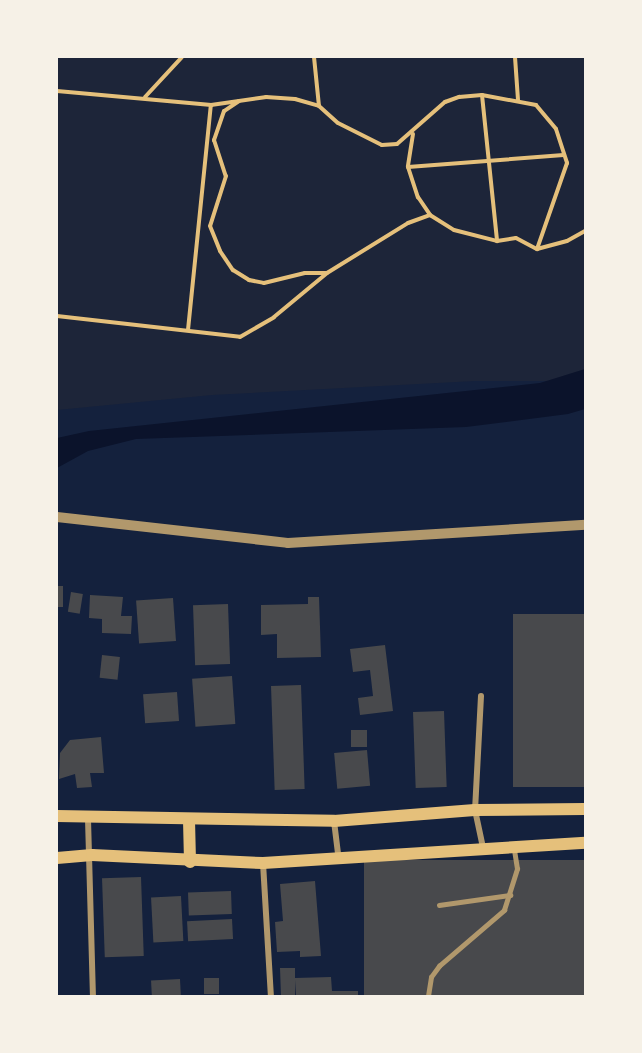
<!DOCTYPE html>
<style>
body{margin:0}
#map{position:relative;width:642px;height:1053px;overflow:hidden;background:#14213d;font-family:"Archivo Narrow",sans-serif}
div>[style]{position:absolute}
[style*='--x']{left:calc(var(--x)*1px);top:calc(var(--y)*1px);width:calc(var(--w)*1px);rotate:calc(var(--a)*1deg)}
.green>*{inset:0;background:#1d2539}
.water>*{inset:0;background:#0b132b}
.building>*{inset:0;background:#48494c;transform-origin:0 0}
.path>*{height:4px;margin:-2px;padding:0 2px;transform-origin:2px;border-radius:2px;background:#e5c07b}
.service>*{height:4.5px;margin:-2.25px;padding:0 2.25px;transform-origin:2.25px;border-radius:2.25px;background:#b1986c}
.minor>*{height:6px;margin:-3px;padding:0 3px;transform-origin:3px;border-radius:3px;background:#b1986c}
.tertiary>*{height:10px;margin:-5px;padding:0 5px;transform-origin:5px;border-radius:5px;background:#b1986c}
.secondary>*{height:12px;margin:-6px;padding:0 6px;transform-origin:6px;border-radius:6px;background:#e5c07b}
span{translate:-50% -50%;white-space:nowrap;text-align:center;line-height:1.15;-webkit-text-stroke:4.5px #f6f1e7;paint-order:stroke}
.frame{position:absolute;inset:0;border:58px solid #f6f1e7;pointer-events:none}
</style>
<div id="map">
<div class="green">
<div style="clip-path:polygon(57px 57px,585px 57px,585px 381px,475px 381px,212px 395px,57px 410px)"></div>
</div>
<div class="water">
<div style="clip-path:polygon(585px 369px,585px 409px,568px 414px,466px 427px,136px 439px,88px 451px,57px 468px,57px 438px,89px 431px,540px 383px)"></div>
</div>
<div class="building">
<div style="left:57px;top:586px;width:6px;height:21px"></div>
<div style="left:71px;top:592px;width:12px;height:20px;rotate:9deg"></div>
<div style="clip-path:polygon(90px 595px,123px 597px,121px 616px,132px 616px,131px 634px,102px 633px,102px 619px,89px 618px)"></div>
<div style="clip-path:polygon(308px 597px,319px 597px,321px 657px,277px 658px,277px 634px,261px 635px,261px 605px,308px 604px)"></div>
<div style="left:173px;top:598px;width:43px;height:37px;rotate:86deg"></div>
<div style="left:228px;top:604px;width:60px;height:35px;rotate:88deg"></div>
<div style="left:585px;top:614px;width:173px;height:72px;rotate:90deg"></div>
<div style="clip-path:polygon(385px 645px,393px 711px,360px 715px,358px 698px,373px 696px,370px 670px,353px 672px,350px 649px)"></div>
<div style="left:102px;top:655px;width:18px;height:23px;rotate:6deg"></div>
<div style="left:232px;top:676px;width:48px;height:40px;rotate:86deg"></div>
<div style="left:301px;top:685px;width:104px;height:30px;rotate:88deg"></div>
<div style="left:177px;top:692px;width:29px;height:34px;rotate:86deg"></div>
<div style="left:444px;top:711px;width:76px;height:31px;rotate:88deg"></div>
<div style="left:351px;top:730px;width:16px;height:17px"></div>
<div style="clip-path:polygon(101px 737px,104px 773px,90px 773px,92px 787px,77px 788px,75px 774px,59px 779px,60px 753px,70px 740px)"></div>
<div style="left:367px;top:750px;width:36px;height:33px;rotate:85deg"></div>
<div style="left:585px;top:860px;width:136px;height:221px;rotate:90deg"></div>
<div style="left:141px;top:877px;width:79px;height:39px;rotate:88deg"></div>
<div style="clip-path:polygon(315px 881px,321px 956px,300px 957px,300px 951px,277px 952px,275px 922px,283px 921px,280px 884px)"></div>
<div style="left:231px;top:891px;width:23px;height:43px;rotate:88deg"></div>
<div style="left:181px;top:896px;width:45px;height:30px;rotate:87deg"></div>
<div style="left:232px;top:919px;width:20px;height:45px;rotate:87deg"></div>
<div style="clip-path:polygon(280px 968px,295px 968px,295px 978px,331px 977px,332px 991px,358px 991px,358px 996px,296px 996px,296px 980px,295px 996px,281px 996px)"></div>
<div style="left:204px;top:978px;width:15px;height:16px"></div>
<div style="left:180px;top:979px;width:17px;height:29px;rotate:87deg"></div>
</div>
<div class="path">
<div style="--x:314;--y:57;--w:49;--a:84.2"></div>
<div style="--x:515;--y:57;--w:43;--a:86"></div>
<div style="--x:57;--y:91;--w:155;--a:5.2"></div>
<div style="--x:211;--y:105;--w:56;--a:-8.3"></div>
<div style="--x:266;--y:97;--w:29;--a:4"></div>
<div style="--x:295;--y:99;--w:25;--a:16"></div>
<div style="--x:319;--y:106;--w:25;--a:42"></div>
<div style="--x:338;--y:123;--w:49;--a:26.6"></div>
<div style="--x:382;--y:145;--w:15;--a:-4"></div>
<div style="--x:397;--y:144;--w:64;--a:-41.2"></div>
<div style="--x:445;--y:102;--w:15;--a:-20"></div>
<div style="--x:459;--y:97;--w:23;--a:-5"></div>
<div style="--x:482;--y:95;--w:55;--a:10.5"></div>
<div style="--x:536;--y:105;--w:31;--a:50"></div>
<div style="--x:556;--y:129;--w:36;--a:72"></div>
<div style="--x:567;--y:163;--w:91;--a:109.2"></div>
<div style="--x:482;--y:95;--w:147;--a:84.1"></div>
<div style="--x:145;--y:97;--w:54;--a:-47.2"></div>
<div style="--x:239;--y:101;--w:18;--a:146"></div>
<div style="--x:224;--y:111;--w:31;--a:109"></div>
<div style="--x:214;--y:140;--w:38;--a:72"></div>
<div style="--x:226;--y:176;--w:52;--a:107.7"></div>
<div style="--x:210;--y:226;--w:27;--a:68"></div>
<div style="--x:220;--y:251;--w:23;--a:56"></div>
<div style="--x:233;--y:270;--w:19;--a:32"></div>
<div style="--x:249;--y:280;--w:15;--a:11"></div>
<div style="--x:264;--y:283;--w:42;--a:-13.7"></div>
<div style="--x:305;--y:273;--w:21;--a:0"></div>
<div style="--x:413;--y:134;--w:33;--a:99"></div>
<div style="--x:408;--y:167;--w:32;--a:72"></div>
<div style="--x:418;--y:197;--w:22;--a:56"></div>
<div style="--x:430;--y:215;--w:28;--a:32"></div>
<div style="--x:454;--y:230;--w:44;--a:14.3"></div>
<div style="--x:497;--y:241;--w:19;--a:-9"></div>
<div style="--x:516;--y:238;--w:24;--a:28"></div>
<div style="--x:537;--y:249;--w:31;--a:-15"></div>
<div style="--x:567;--y:241;--w:21;--a:-29"></div>
<div style="--x:408;--y:167;--w:156;--a:-4.4"></div>
<div style="--x:57;--y:316;--w:184;--a:6.5"></div>
<div style="--x:240;--y:337;--w:39;--a:-30"></div>
<div style="--x:274;--y:317;--w:69;--a:-39.7"></div>
<div style="--x:327;--y:273;--w:95;--a:-31.7"></div>
<div style="--x:408;--y:223;--w:23;--a:-20"></div>
<div style="--x:188;--y:330;--w:226;--a:-84.2"></div>
</div>
<div class="service">
<div style="--x:439;--y:905;--w:72;--a:-8"></div>
<div style="--x:428;--y:996;--w:19;--a:-81"></div>
<div style="--x:431;--y:977;--w:14;--a:-54"></div>
<div style="--x:439;--y:966;--w:86;--a:-40.7"></div>
<div style="--x:504;--y:910;--w:43;--a:-72.4"></div>
<div style="--x:517;--y:869;--w:19;--a:-99"></div>
</div>
<div class="minor">
<div style="--x:481;--y:696;--w:114;--a:93"></div>
<div style="--x:475;--y:810;--w:40;--a:78"></div>
<div style="--x:88;--y:819;--w:177;--a:88.4"></div>
<div style="--x:334;--y:821;--w:38;--a:83"></div>
<div style="--x:263;--y:863;--w:133;--a:86.6"></div>
</div>
<div class="tertiary">
<div style="--x:57;--y:517;--w:232;--a:6.4"></div>
<div style="--x:288;--y:543;--w:298;--a:-3.5"></div>
</div>
<div class="secondary">
<div style="--x:57;--y:816;--w:277;--a:1"></div>
<div style="--x:334;--y:821;--w:141;--a:-4.5"></div>
<div style="--x:475;--y:810;--w:110;--a:-0.5"></div>
<div style="--x:189;--y:820;--w:42;--a:88.6"></div>
<div style="--x:57;--y:858;--w:35;--a:-5"></div>
<div style="--x:92;--y:855;--w:171;--a:2.7"></div>
<div style="--x:263;--y:863;--w:323;--a:-3.6"></div>
</div>
<div class="frame"></div>
</div>
